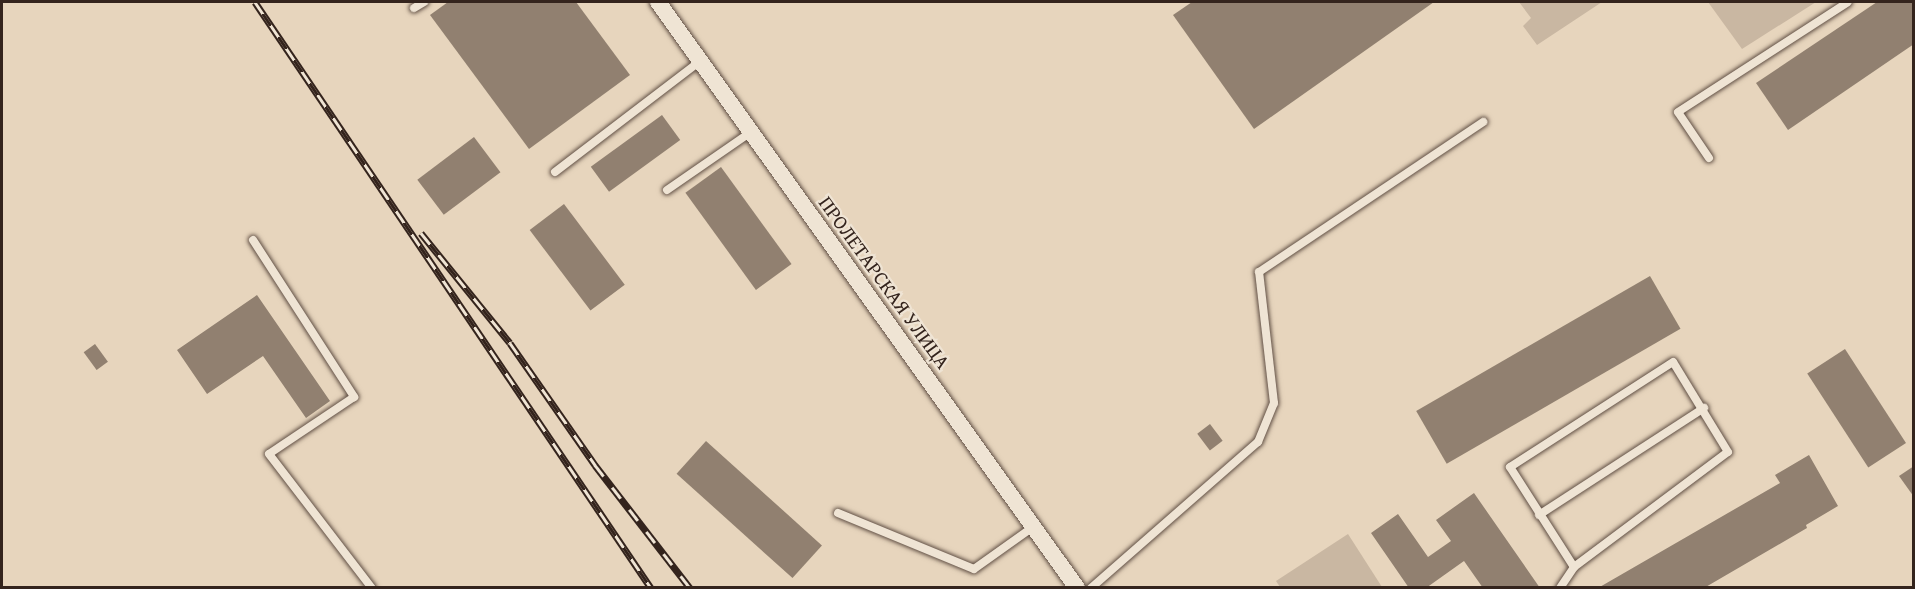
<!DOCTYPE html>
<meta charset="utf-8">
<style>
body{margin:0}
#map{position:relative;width:1915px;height:589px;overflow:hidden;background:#e7d5bd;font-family:"Gentium Book Plus",serif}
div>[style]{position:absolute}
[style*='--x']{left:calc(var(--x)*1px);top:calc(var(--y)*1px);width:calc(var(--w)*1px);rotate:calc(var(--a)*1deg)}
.green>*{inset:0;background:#c9b7a2}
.building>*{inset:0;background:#918070;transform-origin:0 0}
.roads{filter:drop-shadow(0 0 2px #615045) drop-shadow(0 0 2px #615045)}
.lane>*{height:8px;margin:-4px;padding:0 4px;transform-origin:4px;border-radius:4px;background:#efe4d4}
.street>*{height:16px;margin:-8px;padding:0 8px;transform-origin:8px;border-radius:8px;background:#efe4d4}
.rail>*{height:7px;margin-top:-3.5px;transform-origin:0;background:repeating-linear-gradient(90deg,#efe4d4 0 14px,#34241d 0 28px);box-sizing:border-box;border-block:2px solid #34241d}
span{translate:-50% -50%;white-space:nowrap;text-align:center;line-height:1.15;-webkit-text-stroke:4.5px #efe4d4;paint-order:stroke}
.street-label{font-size:20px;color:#34241d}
.frame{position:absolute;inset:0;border:3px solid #34241d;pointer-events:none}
</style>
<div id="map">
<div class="green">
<div style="clip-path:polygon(1519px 2px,1602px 2px,1537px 45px,1523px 26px,1531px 18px)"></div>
<div style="clip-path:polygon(1708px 2px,1816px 2px,1742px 49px)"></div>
<div style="clip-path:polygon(1348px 534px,1382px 587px,1280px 587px,1276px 581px)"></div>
</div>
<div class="building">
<div style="clip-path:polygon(448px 2px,576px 2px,630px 75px,529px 149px,430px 15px)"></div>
<div style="clip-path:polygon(1192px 2px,1434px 2px,1254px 129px,1173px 15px)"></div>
<div style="clip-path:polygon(1877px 2px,1914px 2px,1914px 44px,1788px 130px,1756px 83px)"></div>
<div style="left:662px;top:115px;width:31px;height:88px;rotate:54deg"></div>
<div style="left:474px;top:137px;width:44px;height:71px;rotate:53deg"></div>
<div style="left:721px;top:167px;width:120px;height:44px;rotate:54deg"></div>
<div style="left:564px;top:204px;width:101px;height:43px;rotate:53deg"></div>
<div style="left:1650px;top:276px;width:61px;height:270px;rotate:60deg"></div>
<div style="clip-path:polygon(257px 295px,330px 401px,306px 418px,263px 356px,207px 394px,177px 350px)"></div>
<div style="left:95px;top:344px;width:22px;height:14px;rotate:54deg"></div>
<div style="left:1845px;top:349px;width:112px;height:45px;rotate:57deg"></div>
<div style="left:1210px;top:424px;width:21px;height:16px;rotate:53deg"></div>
<div style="left:706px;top:441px;width:156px;height:44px;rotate:42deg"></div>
<div style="clip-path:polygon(1809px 455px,1838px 506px,1806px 525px,1807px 528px,1704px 588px,1598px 588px,1780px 483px,1775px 475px)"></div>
<div style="clip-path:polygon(1914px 466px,1914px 497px,1899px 476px)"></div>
<div style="clip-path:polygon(1474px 493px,1540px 588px,1483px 588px,1464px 561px,1426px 588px,1409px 588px,1371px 533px,1398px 514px,1428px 557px,1451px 541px,1436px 520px)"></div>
</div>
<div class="roads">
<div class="lane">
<div style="--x:414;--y:8;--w:12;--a:-31"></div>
<div style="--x:1709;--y:158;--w:55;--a:-124"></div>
<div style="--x:1678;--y:112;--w:202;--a:-32.9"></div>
<div style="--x:555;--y:172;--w:183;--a:-37.4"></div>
<div style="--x:667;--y:190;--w:102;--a:-34.6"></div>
<div style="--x:253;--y:240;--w:187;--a:57.2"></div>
<div style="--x:354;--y:397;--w:102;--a:146.2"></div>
<div style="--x:269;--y:454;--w:169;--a:52.5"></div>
<div style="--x:838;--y:513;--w:147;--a:22.4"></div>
<div style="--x:974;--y:569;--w:72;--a:-35.4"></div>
<div style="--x:1539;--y:515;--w:197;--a:-33"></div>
<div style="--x:1091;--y:588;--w:222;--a:-41.2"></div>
<div style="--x:1258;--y:442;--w:42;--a:-67.7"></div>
<div style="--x:1274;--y:403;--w:132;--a:-96.5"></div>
<div style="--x:1259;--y:272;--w:270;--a:-33.8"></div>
<div style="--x:1560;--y:588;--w:25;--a:-56"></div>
<div style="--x:1574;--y:567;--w:192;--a:-36.8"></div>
<div style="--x:1728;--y:452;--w:105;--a:-121.4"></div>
<div style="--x:1673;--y:362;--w:194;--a:147.2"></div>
<div style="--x:1510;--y:467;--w:119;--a:57.4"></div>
</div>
<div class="street">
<div style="--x:658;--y:2;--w:720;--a:54.43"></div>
</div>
</div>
<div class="rail">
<div style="--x:255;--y:2;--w:707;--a:55.95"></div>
<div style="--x:421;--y:233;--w:141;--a:51"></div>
<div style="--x:510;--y:343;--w:149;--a:55.1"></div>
<div style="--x:595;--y:465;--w:155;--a:52.3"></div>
</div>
<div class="street-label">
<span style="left:885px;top:282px;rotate:54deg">ПРОЛЕТАРСКАЯ УЛИЦА</span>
</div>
<div class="frame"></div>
</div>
